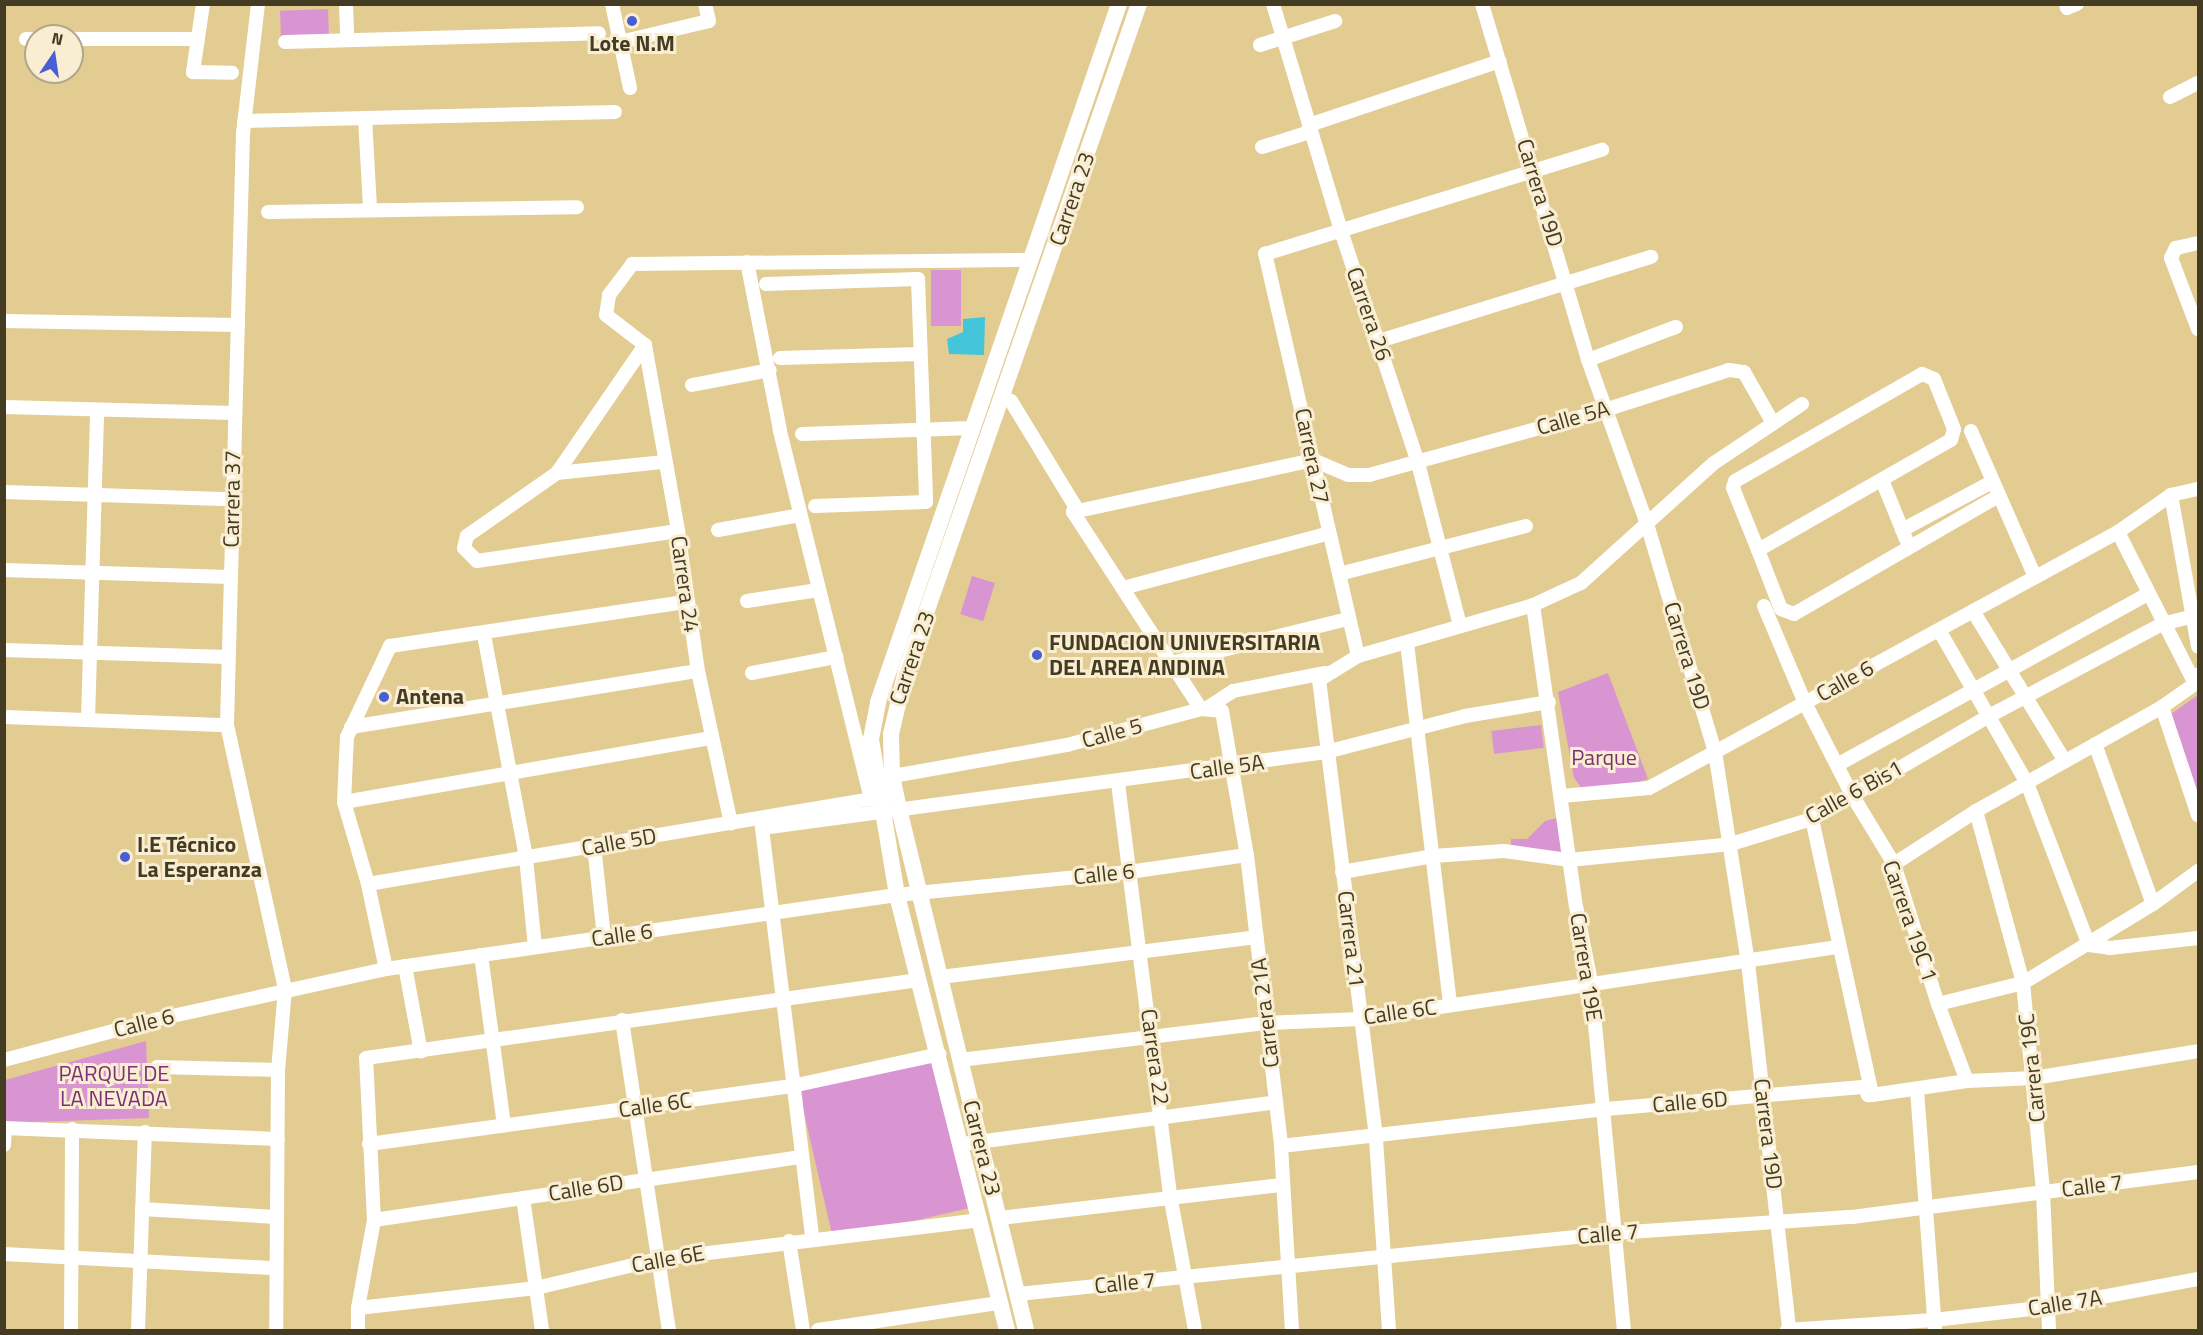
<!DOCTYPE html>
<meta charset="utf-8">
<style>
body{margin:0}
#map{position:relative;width:2203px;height:1335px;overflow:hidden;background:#e2cc92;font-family:"Titillium Web",sans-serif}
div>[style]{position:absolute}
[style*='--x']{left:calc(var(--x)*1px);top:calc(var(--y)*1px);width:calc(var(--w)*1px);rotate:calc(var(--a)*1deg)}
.green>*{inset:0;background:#d995d2;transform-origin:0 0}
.water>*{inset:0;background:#44c5d9}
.minor>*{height:14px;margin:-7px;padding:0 7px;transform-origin:7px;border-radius:7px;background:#fff}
.major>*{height:16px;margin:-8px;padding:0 8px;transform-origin:8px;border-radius:8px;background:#fff}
.dots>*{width:16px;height:16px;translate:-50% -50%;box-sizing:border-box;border:3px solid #f9eed1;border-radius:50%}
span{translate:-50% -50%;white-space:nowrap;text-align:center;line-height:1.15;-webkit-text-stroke:6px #f9eed1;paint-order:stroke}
.poi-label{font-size:22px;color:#443b23;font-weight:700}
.left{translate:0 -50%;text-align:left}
.street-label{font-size:22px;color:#443b23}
.park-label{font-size:22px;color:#7d2e78}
.frame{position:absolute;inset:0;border:6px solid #443b23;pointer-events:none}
.north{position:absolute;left:24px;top:24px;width:60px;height:60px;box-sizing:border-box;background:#f9eed1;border:2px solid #b1a68b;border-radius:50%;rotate:13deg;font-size:16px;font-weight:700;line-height:24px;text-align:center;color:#443b23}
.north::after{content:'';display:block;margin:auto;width:21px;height:27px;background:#475fd3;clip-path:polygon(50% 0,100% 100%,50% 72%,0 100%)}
</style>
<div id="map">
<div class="green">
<div style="left:328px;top:9px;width:30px;height:48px;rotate:88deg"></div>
<div style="left:931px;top:270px;width:30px;height:56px"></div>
<div style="left:972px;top:576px;width:24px;height:40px;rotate:17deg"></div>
<div style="clip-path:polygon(1608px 673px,1648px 779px,1595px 795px,1583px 790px,1574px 778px,1558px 692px)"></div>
<div style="clip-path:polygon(2198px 695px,2198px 798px,2171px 714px)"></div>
<div style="left:1541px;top:725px;width:23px;height:50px;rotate:83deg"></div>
<div style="clip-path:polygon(1560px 817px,1567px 856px,1511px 850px,1511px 839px,1527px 839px,1545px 821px)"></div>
<div style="clip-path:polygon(146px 1041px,149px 1118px,5px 1123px,5px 1080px)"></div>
<div style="left:935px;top:1058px;width:154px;height:140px;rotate:77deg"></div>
</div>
<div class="water">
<div style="clip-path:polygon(985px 317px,984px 355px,949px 354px,947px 339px,963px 332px,963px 319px)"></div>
</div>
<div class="minor">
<div style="--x:203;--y:4;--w:69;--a:98.4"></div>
<div style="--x:193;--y:72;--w:39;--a:1"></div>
<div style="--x:258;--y:4;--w:130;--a:96.6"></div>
<div style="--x:243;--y:133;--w:592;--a:91.55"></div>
<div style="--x:227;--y:725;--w:270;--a:77.6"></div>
<div style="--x:285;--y:989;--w:81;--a:94.9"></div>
<div style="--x:278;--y:1070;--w:260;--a:90.4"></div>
<div style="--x:346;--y:4;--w:36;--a:88"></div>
<div style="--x:612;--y:4;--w:86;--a:77.9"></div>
<div style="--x:1273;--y:4;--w:234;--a:73.3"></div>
<div style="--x:1340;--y:228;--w:248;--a:71.6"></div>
<div style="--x:1418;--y:463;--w:167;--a:75.5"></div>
<div style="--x:1482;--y:4;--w:371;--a:73.4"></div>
<div style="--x:1588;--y:360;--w:174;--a:70.2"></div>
<div style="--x:1647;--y:524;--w:238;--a:73.4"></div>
<div style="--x:1715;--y:752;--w:213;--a:81.1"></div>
<div style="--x:1748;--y:962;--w:370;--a:83.6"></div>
<div style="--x:2066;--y:4;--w:4;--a:76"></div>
<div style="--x:2067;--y:8;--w:11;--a:-22"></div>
<div style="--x:26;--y:39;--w:10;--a:0"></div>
<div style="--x:72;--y:39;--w:126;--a:0"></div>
<div style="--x:285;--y:42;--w:314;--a:-1.6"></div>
<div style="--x:620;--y:42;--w:91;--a:-13.3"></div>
<div style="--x:709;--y:21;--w:17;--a:-103"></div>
<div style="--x:1260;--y:45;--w:79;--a:-17.7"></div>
<div style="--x:2170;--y:97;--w:31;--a:-27"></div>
<div style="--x:365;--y:118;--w:90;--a:86.8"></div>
<div style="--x:244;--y:121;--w:371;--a:-1.4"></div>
<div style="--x:1309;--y:125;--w:201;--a:-18.5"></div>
<div style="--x:1262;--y:147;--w:50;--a:-17.4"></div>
<div style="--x:268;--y:212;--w:309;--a:-0.9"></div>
<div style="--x:2198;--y:243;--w:23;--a:167"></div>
<div style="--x:2176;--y:248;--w:11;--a:117"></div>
<div style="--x:2171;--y:258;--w:76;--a:69.2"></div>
<div style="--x:766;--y:284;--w:152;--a:-1.9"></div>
<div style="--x:918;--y:279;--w:223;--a:87.9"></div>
<div style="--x:926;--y:502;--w:111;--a:177.9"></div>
<div style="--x:4;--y:321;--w:234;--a:1"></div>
<div style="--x:1379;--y:341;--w:285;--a:-17.2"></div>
<div style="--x:645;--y:345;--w:49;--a:-142.4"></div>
<div style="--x:606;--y:315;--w:20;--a:-81"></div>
<div style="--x:609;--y:295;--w:39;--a:-53"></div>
<div style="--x:632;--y:264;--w:399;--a:-0.6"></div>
<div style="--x:645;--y:345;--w:155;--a:124.5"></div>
<div style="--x:557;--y:473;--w:110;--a:145"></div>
<div style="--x:467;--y:536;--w:12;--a:104"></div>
<div style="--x:464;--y:548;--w:18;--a:45"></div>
<div style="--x:477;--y:561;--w:203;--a:-8.5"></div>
<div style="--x:645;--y:345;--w:189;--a:79.9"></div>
<div style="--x:678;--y:531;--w:141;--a:81.9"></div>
<div style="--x:698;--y:671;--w:156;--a:77.8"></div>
<div style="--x:780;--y:358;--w:140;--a:-1.6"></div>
<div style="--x:1588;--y:360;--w:94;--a:-20.6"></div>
<div style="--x:692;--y:385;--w:79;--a:-10.9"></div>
<div style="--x:1002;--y:398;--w:9;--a:18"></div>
<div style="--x:1011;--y:401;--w:123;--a:58.6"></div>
<div style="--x:1075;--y:506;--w:6;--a:108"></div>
<div style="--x:1073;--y:512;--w:235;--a:57"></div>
<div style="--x:4;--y:407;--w:230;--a:1.5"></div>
<div style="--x:1971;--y:431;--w:159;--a:66.3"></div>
<div style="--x:802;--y:434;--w:170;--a:-2"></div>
<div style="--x:557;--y:473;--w:108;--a:-5.9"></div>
<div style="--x:1882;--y:480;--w:64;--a:67.9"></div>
<div style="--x:4;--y:492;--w:227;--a:1.8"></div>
<div style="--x:2171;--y:495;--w:154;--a:79.9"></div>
<div style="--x:1073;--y:512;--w:246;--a:-12.2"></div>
<div style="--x:1313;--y:460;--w:38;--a:23"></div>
<div style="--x:1348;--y:475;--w:21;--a:0"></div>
<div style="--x:1369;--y:475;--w:245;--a:-15.4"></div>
<div style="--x:1605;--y:410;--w:130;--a:-17.9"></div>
<div style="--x:1729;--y:370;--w:15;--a:8"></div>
<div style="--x:1744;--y:372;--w:59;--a:60.4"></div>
<div style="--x:718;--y:530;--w:83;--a:-10.4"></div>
<div style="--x:1902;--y:530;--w:102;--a:-28.1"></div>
<div style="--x:2118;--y:532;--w:170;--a:63.1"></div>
<div style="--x:1758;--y:550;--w:222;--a:-29.7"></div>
<div style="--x:1951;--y:440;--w:11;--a:-75"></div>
<div style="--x:1954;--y:429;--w:54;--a:-111.8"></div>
<div style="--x:1934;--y:379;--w:13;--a:-157"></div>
<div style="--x:1922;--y:374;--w:215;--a:150.2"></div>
<div style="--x:1735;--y:481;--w:7;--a:106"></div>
<div style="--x:1733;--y:488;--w:67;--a:68"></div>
<div style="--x:1758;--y:550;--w:63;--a:68.7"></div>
<div style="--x:1781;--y:609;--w:14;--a:21"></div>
<div style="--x:1794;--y:614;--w:236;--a:-30"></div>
<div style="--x:4;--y:570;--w:226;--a:1.8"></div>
<div style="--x:1339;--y:574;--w:193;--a:-14.4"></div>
<div style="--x:1123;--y:588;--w:213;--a:-14.9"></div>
<div style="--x:747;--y:601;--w:72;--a:-8.8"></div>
<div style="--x:1533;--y:605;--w:304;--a:81.9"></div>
<div style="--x:1576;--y:906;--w:77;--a:78.8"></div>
<div style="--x:1591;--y:982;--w:350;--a:84.6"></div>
<div style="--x:1764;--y:606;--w:105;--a:67.1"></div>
<div style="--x:1805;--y:703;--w:103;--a:62.9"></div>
<div style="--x:1852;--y:795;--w:81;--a:58.7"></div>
<div style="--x:1894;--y:864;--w:147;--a:72.6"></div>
<div style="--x:1938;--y:1004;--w:82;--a:69.4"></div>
<div style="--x:1973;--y:611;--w:176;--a:58.5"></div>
<div style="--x:1939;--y:630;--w:177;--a:60.1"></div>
<div style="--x:2027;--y:783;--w:173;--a:69.1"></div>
<div style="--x:2089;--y:945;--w:21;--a:8"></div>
<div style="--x:2110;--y:948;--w:89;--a:-6.5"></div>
<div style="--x:484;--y:635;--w:227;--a:79.3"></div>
<div style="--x:526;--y:858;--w:89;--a:84.2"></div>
<div style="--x:1407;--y:643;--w:364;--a:83.2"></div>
<div style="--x:4;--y:650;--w:224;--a:1.8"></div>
<div style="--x:1358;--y:656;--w:413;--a:-103"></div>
<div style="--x:1265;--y:254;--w:353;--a:-17.2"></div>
<div style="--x:1171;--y:663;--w:182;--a:-14"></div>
<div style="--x:752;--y:673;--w:86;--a:-10.8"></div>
<div style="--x:2162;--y:707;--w:114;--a:71.6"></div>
<div style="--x:1207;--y:708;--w:31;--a:-33"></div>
<div style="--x:1233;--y:691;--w:94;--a:-11.1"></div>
<div style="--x:4;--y:717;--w:223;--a:2.1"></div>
<div style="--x:88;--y:720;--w:310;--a:-88.3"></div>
<div style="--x:351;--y:727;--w:351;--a:-9.2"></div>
<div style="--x:2095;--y:744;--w:170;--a:70.1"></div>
<div style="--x:1837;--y:765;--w:355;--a:-28.8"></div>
<div style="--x:893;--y:776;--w:177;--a:-10.1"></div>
<div style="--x:1067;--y:745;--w:139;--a:-15"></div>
<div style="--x:1201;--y:709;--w:21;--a:5"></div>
<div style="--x:1222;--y:711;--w:146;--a:80.2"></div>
<div style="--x:1247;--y:855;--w:293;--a:83.3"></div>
<div style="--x:1281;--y:1146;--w:184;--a:86.6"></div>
<div style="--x:1118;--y:783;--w:415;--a:82.8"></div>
<div style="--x:1170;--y:1195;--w:137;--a:79.5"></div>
<div style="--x:1562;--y:796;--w:87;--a:-5.3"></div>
<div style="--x:1649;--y:788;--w:534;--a:-28.63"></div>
<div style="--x:2118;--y:532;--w:65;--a:-34.9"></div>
<div style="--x:2171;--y:495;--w:28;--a:-13"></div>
<div style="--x:344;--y:802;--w:373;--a:-9.9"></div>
<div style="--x:1976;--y:811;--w:178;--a:74.7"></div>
<div style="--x:2023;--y:983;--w:210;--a:84.5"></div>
<div style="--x:2043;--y:1192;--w:138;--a:87.5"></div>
<div style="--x:1812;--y:819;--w:282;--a:77.7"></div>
<div style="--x:761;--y:820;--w:421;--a:83"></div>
<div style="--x:762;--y:828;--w:569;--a:-7.67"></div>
<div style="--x:1326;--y:752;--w:144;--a:-14.5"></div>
<div style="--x:1465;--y:716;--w:85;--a:-9.5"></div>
<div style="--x:594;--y:846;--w:92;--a:83.7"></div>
<div style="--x:1894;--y:864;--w:98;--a:-32.9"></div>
<div style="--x:1976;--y:811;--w:213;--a:-29.2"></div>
<div style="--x:2162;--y:707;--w:40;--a:-34.9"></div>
<div style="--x:2195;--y:684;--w:10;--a:-73"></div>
<div style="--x:1342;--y:872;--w:92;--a:-10"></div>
<div style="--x:1433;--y:856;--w:71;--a:-4"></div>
<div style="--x:1504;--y:851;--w:66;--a:7.9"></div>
<div style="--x:1569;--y:860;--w:163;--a:-5.6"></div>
<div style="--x:1731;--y:844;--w:85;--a:-17.2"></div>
<div style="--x:1812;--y:819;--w:207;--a:-30.2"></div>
<div style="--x:1991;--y:715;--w:194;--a:-28"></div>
<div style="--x:2162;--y:624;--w:37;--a:-14"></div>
<div style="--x:368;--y:884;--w:510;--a:-9.59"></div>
<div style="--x:871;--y:799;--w:380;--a:-103.9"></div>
<div style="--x:780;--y:430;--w:171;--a:-101.1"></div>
<div style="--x:481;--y:955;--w:172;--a:82.3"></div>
<div style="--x:405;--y:966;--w:87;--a:79.5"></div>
<div style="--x:386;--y:969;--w:87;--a:-102"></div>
<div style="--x:368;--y:884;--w:85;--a:-106.3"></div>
<div style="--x:344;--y:802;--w:65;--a:-87.4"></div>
<div style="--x:347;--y:737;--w:101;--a:-64.7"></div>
<div style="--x:390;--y:646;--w:298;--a:-8.5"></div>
<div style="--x:941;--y:977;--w:318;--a:-7.2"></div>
<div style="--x:1938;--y:1004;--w:88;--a:-13.9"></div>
<div style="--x:2023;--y:983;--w:152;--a:-31.3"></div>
<div style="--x:2153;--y:904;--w:56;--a:-36.3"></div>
<div style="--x:622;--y:1020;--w:314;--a:81.4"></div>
<div style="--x:4;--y:1060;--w:155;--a:-14.9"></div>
<div style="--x:154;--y:1020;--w:238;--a:-12.4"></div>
<div style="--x:386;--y:969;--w:516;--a:-8.24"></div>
<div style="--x:897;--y:895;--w:233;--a:-5.7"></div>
<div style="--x:1129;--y:872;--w:119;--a:-8.2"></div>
<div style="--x:960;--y:1060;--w:309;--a:-6.9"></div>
<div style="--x:1267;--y:1023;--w:94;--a:-2.4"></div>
<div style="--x:1361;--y:1019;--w:481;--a:-8.6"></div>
<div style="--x:157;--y:1067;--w:121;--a:1.4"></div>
<div style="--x:1917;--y:1090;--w:241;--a:85.7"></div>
<div style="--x:4;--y:1128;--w:274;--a:2.3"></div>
<div style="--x:369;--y:1144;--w:427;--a:-7.8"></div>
<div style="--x:792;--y:1086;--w:151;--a:-12.2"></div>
<div style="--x:963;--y:1144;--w:316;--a:-7.6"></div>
<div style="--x:4;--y:1145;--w:17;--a:-87"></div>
<div style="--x:1281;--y:1146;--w:327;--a:-6.5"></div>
<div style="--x:1606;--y:1109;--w:260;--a:-4.9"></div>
<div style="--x:1865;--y:1087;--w:9;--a:69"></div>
<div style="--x:1868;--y:1095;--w:4;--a:0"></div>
<div style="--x:1872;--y:1095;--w:96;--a:-8.4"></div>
<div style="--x:1967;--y:1081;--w:67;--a:-2.6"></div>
<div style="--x:2034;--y:1078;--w:166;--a:-9.3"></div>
<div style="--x:523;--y:1198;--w:133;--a:81.8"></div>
<div style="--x:142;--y:1209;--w:135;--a:3.4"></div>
<div style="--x:1000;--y:1218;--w:285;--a:-6.7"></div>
<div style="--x:374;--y:1220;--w:430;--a:-8.4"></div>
<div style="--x:789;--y:1241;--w:90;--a:81.1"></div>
<div style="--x:4;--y:1254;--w:271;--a:3"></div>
<div style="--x:1018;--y:1294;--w:600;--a:-5.83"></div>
<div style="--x:1615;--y:1233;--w:238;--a:-3.9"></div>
<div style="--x:1852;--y:1217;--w:349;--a:-7.4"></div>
<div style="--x:358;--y:1308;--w:179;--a:-6.4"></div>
<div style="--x:536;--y:1288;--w:126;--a:-13.3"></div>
<div style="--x:659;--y:1259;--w:322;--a:-6.9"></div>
<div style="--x:71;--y:1330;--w:201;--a:-89.7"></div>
<div style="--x:138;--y:1330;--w:198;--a:-88"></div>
<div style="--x:358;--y:1330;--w:22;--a:-90"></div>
<div style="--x:358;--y:1308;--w:89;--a:-79.7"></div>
<div style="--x:374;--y:1220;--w:162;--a:-92.8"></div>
<div style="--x:366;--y:1058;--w:558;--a:-8.03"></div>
<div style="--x:818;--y:1330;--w:183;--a:-8.5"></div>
<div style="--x:1389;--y:1330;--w:193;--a:-93.9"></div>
<div style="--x:1376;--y:1137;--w:461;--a:-97.1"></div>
<div style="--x:1319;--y:680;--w:46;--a:-31.6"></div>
<div style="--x:1358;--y:656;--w:182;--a:-16.2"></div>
<div style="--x:1533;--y:605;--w:53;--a:-24.6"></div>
<div style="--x:1581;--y:583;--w:179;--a:-42.1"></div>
<div style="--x:1714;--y:463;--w:106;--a:-33.8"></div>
<div style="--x:1787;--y:1330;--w:147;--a:-3.9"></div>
<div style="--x:1934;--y:1320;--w:115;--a:-6.5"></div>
<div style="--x:2048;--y:1307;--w:153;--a:-10.6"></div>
</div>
<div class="major">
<div style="--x:1007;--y:1330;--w:449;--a:-104.2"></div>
<div style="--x:897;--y:895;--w:158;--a:-99.5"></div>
<div style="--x:871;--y:739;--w:38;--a:-79"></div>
<div style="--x:878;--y:702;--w:738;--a:-70.95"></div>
<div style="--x:1026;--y:1330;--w:536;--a:-103.7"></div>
<div style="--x:899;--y:809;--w:34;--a:-102"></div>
<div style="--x:892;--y:776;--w:42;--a:-91.4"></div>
<div style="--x:891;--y:734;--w:66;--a:-76.8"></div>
<div style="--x:906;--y:670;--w:706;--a:-70.72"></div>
</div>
<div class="dots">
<div style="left:632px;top:21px;background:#475fd3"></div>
<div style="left:1037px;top:655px;background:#475fd3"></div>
<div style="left:384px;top:697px;background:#475fd3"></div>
<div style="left:125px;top:857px;background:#475fd3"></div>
</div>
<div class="poi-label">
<span style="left:632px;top:44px">Lote N.M</span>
<span class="left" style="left:1049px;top:655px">FUNDACION UNIVERSITARIA<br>DEL AREA ANDINA</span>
<span class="left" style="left:396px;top:697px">Antena</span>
<span class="left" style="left:137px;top:857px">I.E Técnico<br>La Esperanza</span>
</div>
<div class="street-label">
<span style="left:1540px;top:193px;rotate:73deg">Carrera 19D</span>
<span style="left:1072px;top:199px;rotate:-71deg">Carrera 23</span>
<span style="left:1369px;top:314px;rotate:71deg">Carrera 26</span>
<span style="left:1573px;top:418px;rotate:-16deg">Calle 5A</span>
<span style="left:1312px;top:456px;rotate:78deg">Carrera 27</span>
<span style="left:232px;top:499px;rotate:-89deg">Carrera 37</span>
<span style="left:685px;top:584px;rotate:82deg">Carrera 24</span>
<span style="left:1687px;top:656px;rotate:73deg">Carrera 19D</span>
<span style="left:912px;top:658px;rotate:-71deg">Carrera 23</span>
<span style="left:1845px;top:681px;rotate:-29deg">Calle 6</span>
<span style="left:1112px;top:733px;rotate:-15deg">Calle 5</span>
<span style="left:1227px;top:767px;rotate:-8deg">Calle 5A</span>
<span style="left:1854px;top:792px;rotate:-29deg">Calle 6 Bis1</span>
<span style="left:619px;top:842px;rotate:-10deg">Calle 5D</span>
<span style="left:1104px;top:874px;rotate:-6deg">Calle 6</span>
<span style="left:1910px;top:921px;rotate:71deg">Carrera 19C 1</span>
<span style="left:622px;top:935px;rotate:-8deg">Calle 6</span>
<span style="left:1351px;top:939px;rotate:83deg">Carrera 21</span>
<span style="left:1586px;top:967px;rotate:81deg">Carrera 19E</span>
<span style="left:1400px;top:1012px;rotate:-8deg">Calle 6C</span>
<span style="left:1265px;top:1013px;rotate:-97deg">Carrera 21A</span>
<span style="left:144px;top:1023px;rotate:-14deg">Calle 6</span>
<span style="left:1155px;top:1057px;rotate:82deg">Carrera 22</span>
<span style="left:2032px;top:1068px;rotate:-96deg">Carrera 19C</span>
<span style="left:1690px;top:1102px;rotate:-5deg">Calle 6D</span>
<span style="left:655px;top:1105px;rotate:-8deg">Calle 6C</span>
<span style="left:1768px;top:1134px;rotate:83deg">Carrera 19D</span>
<span style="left:982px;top:1148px;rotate:76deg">Carrera 23</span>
<span style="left:2092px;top:1186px;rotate:-7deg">Calle 7</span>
<span style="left:586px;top:1188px;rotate:-9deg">Calle 6D</span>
<span style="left:1608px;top:1234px;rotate:-5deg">Calle 7</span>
<span style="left:668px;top:1259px;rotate:-10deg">Calle 6E</span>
<span style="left:1125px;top:1283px;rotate:-6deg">Calle 7</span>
<span style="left:2065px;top:1303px;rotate:-9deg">Calle 7A</span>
</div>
<div class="park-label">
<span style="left:1604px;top:758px">Parque</span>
<span style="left:114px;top:1086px">PARQUE DE<br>LA NEVADA</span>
</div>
<div class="frame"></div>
<div class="north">N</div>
</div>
